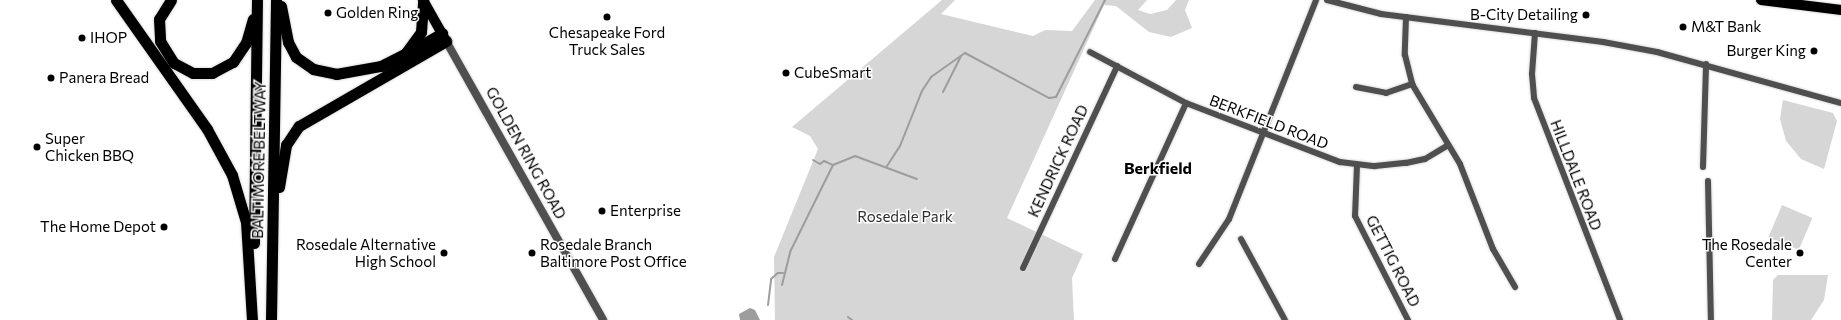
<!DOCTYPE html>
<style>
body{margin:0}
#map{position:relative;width:1841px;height:320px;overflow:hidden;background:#fff;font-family:Commissioner,sans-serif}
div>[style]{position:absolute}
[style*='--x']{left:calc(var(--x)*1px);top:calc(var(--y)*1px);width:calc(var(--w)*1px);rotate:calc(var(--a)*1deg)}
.green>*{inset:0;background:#d6d6d6;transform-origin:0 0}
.water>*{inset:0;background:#9d9d9d}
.stream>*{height:2px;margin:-1px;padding:0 1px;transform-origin:1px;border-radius:1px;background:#9d9d9d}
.roads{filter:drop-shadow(0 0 1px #dbdbdb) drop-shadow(0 0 1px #dbdbdb)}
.minor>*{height:6px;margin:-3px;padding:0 3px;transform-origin:3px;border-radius:3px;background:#4f4f4f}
.tertiary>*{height:8px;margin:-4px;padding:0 4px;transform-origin:4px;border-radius:4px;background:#4f4f4f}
.trunk>*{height:10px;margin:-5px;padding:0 5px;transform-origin:5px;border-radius:5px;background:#000}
.motorway>*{height:11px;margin:-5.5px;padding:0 5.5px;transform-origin:5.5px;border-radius:5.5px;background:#000}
.dots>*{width:11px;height:11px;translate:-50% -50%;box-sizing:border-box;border:2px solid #fff;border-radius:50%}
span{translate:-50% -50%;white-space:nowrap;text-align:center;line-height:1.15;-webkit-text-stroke:3px #fff;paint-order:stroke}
.poi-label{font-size:15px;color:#000}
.left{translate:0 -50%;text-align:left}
.right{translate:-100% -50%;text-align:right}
.street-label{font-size:15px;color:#000}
.park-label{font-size:15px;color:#2d2d2d}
.neighbourhood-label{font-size:16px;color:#000;font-weight:700}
</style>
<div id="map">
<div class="green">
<div style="clip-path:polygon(942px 0,955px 0,941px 14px,1033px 36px,1045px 30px,1072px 31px,1095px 0,1147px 0,1138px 10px,1150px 14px,1167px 10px,1176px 0,1189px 0,1185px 10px,1192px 28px,1171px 37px,1149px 32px,1116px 6px,1104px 5px,1007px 218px,1083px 254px,1072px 278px,1074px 320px,775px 320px,774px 257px,818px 149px,810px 136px,792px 127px)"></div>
<div style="clip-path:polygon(1783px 100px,1833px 113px,1837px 121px,1824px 169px,1801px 159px,1786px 141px,1780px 119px)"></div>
<div style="left:1782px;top:205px;width:33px;height:35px;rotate:23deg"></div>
<div style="clip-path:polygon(1778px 275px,1828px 275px,1824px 300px,1811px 320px,1772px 320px,1773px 280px)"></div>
</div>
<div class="water">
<div style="clip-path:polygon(750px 308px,755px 310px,760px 320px,740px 320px,739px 314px)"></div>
</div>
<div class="stream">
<div style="--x:943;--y:92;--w:40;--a:-63.4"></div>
<div style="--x:813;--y:160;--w:8;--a:30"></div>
<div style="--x:820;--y:164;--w:5;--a:-37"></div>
<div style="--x:824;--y:161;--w:10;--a:24"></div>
<div style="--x:887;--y:166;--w:24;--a:-57"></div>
<div style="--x:900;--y:146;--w:59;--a:-68.2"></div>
<div style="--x:922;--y:91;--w:17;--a:-57"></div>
<div style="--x:931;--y:77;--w:42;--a:-35.2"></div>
<div style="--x:965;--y:53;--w:95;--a:28.2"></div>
<div style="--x:1049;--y:98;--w:7;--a:-8"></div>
<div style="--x:1056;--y:97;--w:109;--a:-63.2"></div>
<div style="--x:782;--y:285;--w:34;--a:-76"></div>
<div style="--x:790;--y:252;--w:97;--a:-63.7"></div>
<div style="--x:833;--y:165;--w:24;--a:-22"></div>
<div style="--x:855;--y:156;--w:66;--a:20.4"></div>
<div style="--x:768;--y:305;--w:26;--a:-83"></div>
<div style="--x:771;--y:279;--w:9;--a:-41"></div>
<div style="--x:778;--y:273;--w:5;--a:0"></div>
<div style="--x:848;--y:317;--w:5;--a:37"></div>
</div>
<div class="roads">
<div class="minor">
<div style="--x:1327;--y:0;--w:56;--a:14.5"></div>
<div style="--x:1381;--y:14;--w:224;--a:7.2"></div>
<div style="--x:1603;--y:42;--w:55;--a:10.5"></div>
<div style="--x:1657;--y:52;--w:191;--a:15.5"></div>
<div style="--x:1406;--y:17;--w:38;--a:92"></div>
<div style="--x:1405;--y:55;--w:30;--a:76"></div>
<div style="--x:1412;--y:84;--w:93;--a:59"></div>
<div style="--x:1460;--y:164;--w:91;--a:68.8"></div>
<div style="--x:1493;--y:249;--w:44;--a:59.9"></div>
<div style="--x:1535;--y:33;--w:41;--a:94.2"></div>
<div style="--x:1532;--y:74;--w:24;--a:85"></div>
<div style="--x:1534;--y:98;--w:238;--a:68.8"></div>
<div style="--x:1090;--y:52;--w:109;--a:28"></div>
<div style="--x:1186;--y:103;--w:165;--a:21"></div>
<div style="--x:1340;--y:162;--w:35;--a:7"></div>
<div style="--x:1375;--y:166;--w:31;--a:-6"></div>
<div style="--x:1406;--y:163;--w:19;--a:-12"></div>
<div style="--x:1425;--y:159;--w:27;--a:-31"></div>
<div style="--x:1356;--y:87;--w:31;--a:11"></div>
<div style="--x:1386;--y:93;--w:28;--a:-19"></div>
<div style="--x:1357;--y:165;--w:51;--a:92.2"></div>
<div style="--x:1355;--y:216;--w:117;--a:63"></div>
<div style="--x:1703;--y:167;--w:103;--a:-88.3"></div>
<div style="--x:1708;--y:181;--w:139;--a:88.8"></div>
<div style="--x:1241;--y:239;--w:92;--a:61.5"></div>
<div style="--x:1115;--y:259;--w:171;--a:-65.5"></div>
<div style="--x:1199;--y:264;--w:54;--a:-56.3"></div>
<div style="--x:1229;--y:219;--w:236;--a:-68.3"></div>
<div style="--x:1023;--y:268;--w:223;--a:-65"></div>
</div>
<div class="tertiary">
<div style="--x:446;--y:41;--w:320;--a:60.6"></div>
</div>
<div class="trunk">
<div style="--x:423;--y:0;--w:45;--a:60.6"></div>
<div style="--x:1761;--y:0;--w:81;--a:7.1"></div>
</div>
<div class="motorway">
<div style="--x:116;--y:0;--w:158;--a:54.8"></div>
<div style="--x:207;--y:129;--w:52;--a:61.5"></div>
<div style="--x:232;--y:175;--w:49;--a:73.4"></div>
<div style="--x:246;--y:222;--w:98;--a:86.5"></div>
<div style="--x:171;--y:0;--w:22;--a:122"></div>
<div style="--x:159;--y:19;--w:22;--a:87"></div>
<div style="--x:160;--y:41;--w:26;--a:58"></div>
<div style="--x:174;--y:63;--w:21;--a:28"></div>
<div style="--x:193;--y:73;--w:19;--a:0"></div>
<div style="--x:212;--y:73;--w:24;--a:-28"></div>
<div style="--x:233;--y:62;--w:23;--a:-56"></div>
<div style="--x:246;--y:43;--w:25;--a:-74"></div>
<div style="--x:281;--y:6;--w:37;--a:79"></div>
<div style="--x:288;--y:42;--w:17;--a:62"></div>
<div style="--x:296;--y:57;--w:21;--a:35"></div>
<div style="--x:313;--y:69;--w:24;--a:12"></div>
<div style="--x:336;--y:74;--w:46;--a:-10.1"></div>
<div style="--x:381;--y:66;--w:27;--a:-27"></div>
<div style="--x:405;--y:54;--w:27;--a:-54"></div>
<div style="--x:421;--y:32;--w:32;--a:-86"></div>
<div style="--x:411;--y:51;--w:36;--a:-30"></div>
<div style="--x:279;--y:187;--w:43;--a:-80.5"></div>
<div style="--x:286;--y:145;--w:23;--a:-56"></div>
<div style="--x:299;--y:126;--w:170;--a:-30"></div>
<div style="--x:254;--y:243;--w:243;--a:-89.3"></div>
<div style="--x:271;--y:320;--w:320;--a:-89.1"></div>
</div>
</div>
<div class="dots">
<div style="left:328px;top:13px;background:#000"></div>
<div style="left:1586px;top:15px;background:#000"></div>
<div style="left:607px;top:17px;background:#000"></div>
<div style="left:1683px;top:27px;background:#000"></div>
<div style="left:82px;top:38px;background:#000"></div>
<div style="left:1814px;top:51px;background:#000"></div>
<div style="left:786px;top:73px;background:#000"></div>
<div style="left:51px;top:78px;background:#000"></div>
<div style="left:37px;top:147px;background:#000"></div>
<div style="left:602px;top:211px;background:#000"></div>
<div style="left:164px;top:227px;background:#000"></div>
<div style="left:444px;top:253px;background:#000"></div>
<div style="left:532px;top:253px;background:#000"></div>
<div style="left:1800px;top:253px;background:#000"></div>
</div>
<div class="poi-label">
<span class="left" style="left:336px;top:13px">Golden Ring</span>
<span class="right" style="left:1578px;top:15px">B-City Detailing</span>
<span class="left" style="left:1691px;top:27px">M&amp;T Bank</span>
<span style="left:607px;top:41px">Chesapeake Ford<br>Truck Sales</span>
<span class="left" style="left:90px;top:38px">IHOP</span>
<span class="right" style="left:1806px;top:51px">Burger King</span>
<span class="left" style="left:794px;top:73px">CubeSmart</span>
<span class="left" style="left:59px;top:78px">Panera Bread</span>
<span class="left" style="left:45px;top:147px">Super<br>Chicken BBQ</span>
<span class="left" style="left:610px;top:211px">Enterprise</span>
<span class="right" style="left:156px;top:227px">The Home Depot</span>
<span class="right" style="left:436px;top:253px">Rosedale Alternative<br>High School</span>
<span class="left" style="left:540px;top:253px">Rosedale Branch<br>Baltimore Post Office</span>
<span class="right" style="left:1792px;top:253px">The Rosedale<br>Center</span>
</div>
<div class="street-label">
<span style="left:1269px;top:122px;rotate:21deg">BERKFIELD ROAD</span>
<span style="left:526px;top:153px;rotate:61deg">GOLDEN RING ROAD</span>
<span style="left:259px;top:160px;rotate:-89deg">BALTIMORE BELTWAY</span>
<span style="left:1058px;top:161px;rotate:-65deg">KENDRICK ROAD</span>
<span style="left:1576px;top:175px;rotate:69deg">HILLDALE ROAD</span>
<span style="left:1393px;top:261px;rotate:63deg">GETTIG ROAD</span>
</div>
<div class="park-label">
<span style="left:905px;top:217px">Rosedale Park</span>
</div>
<div class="neighbourhood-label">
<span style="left:1158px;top:168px">Berkfield</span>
</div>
</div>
